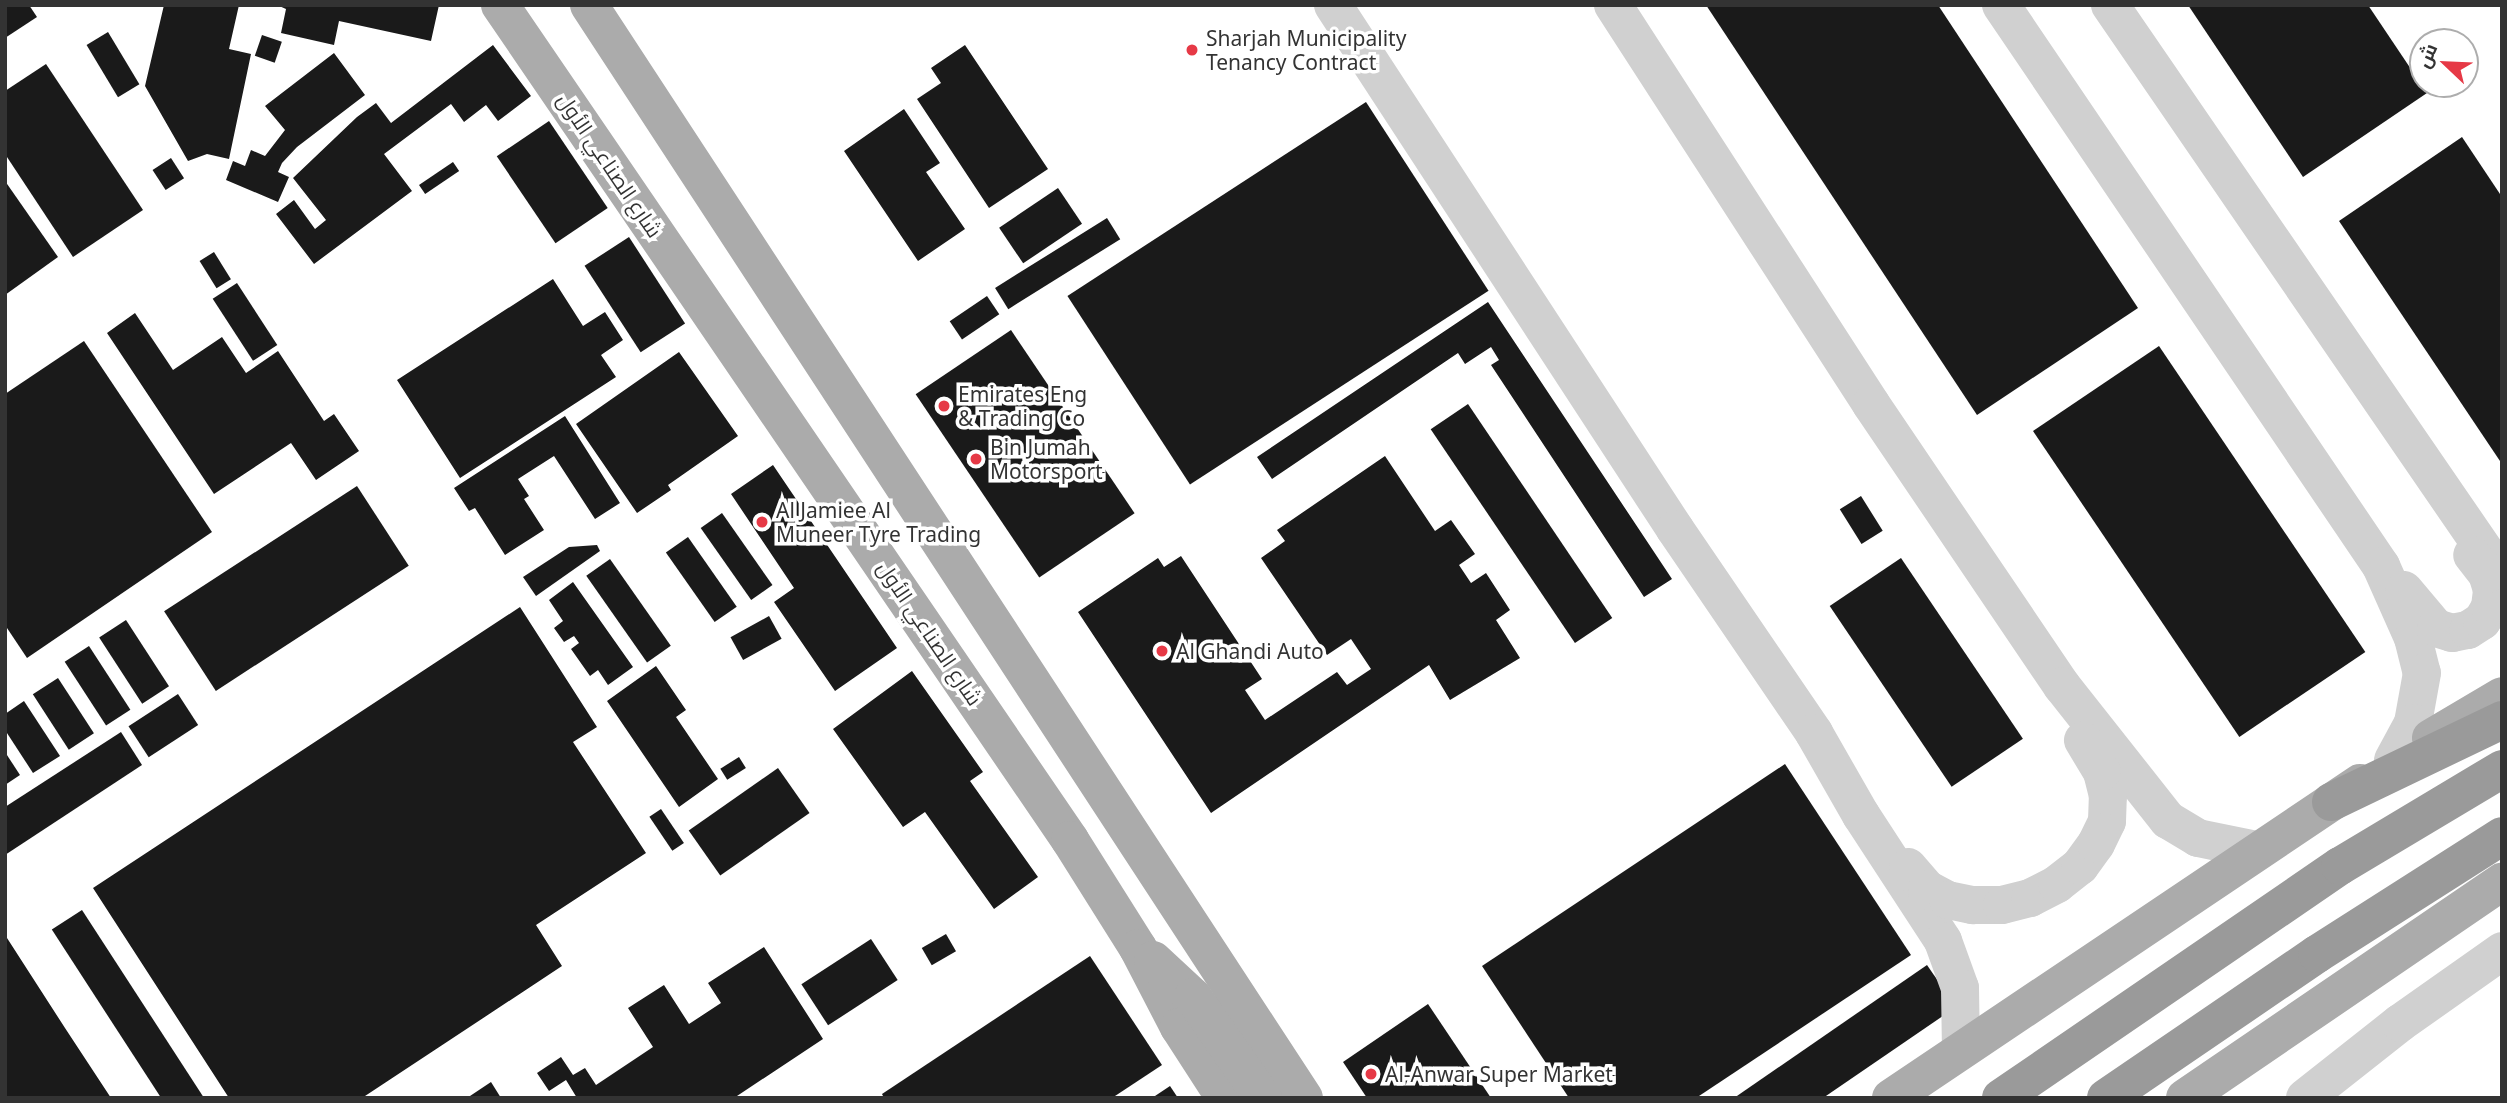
<!DOCTYPE html>
<meta charset="utf-8">
<style>
body{margin:0}
#map{position:relative;width:2507px;height:1103px;overflow:hidden;background:#fff;font-family:"Noto Sans",Cairo,sans-serif}
div>[style]{position:absolute}
[style*='--x']{left:calc(var(--x)*1px);top:calc(var(--y)*1px);width:calc(var(--w)*1px);rotate:calc(var(--a)*1deg)}
.building>*{inset:0;background:#1a1a1a;transform-origin:0 0}
.minor>*{height:38px;margin:-19px;padding:0 19px;transform-origin:19px;border-radius:19px;background:#d0d0d0}
.major>*{height:38px;margin:-19px;padding:0 19px;transform-origin:19px;border-radius:19px;background:#ababab}
.highway>*{height:38px;margin:-19px;padding:0 19px;transform-origin:19px;border-radius:19px;background:#9a9a9a}
.dots>*{width:19px;height:19px;translate:-50% -50%;box-sizing:border-box;border:4px solid #fff;border-radius:50%}
span{translate:-50% -50%;white-space:nowrap;text-align:center;line-height:1.15;-webkit-text-stroke:7px #fff;paint-order:stroke}
.poi-label{font-size:21px;color:#333}
.left{translate:0 -50%;text-align:left}
.street-label{font-size:21px;color:#333}
.frame{position:absolute;inset:0;border:7px solid #333;pointer-events:none}
.north{position:absolute;left:2409px;top:28px;width:70px;height:70px;box-sizing:border-box;background:#fff;border:2px solid #adadad;border-radius:50%;rotate:293deg;font-size:19px;font-weight:700;line-height:28px;text-align:center;color:#333}
.north::after{content:'';display:block;margin:auto;width:24px;height:32px;background:#e63946;clip-path:polygon(50% 0,100% 100%,50% 72%,0 100%)}
</style>
<div id="map">
<div class="building">
<div style="clip-path:polygon(5px 5px,29px 5px,37px 17px,5px 38px)"></div>
<div style="clip-path:polygon(164px 5px,239px 5px,229px 49px,251px 54px,229px 159px,207px 154px,188px 161px,145px 86px)"></div>
<div style="clip-path:polygon(277px 5px,439px 5px,431px 41px,339px 21px,334px 45px,281px 33px,286px 9px)"></div>
<div style="clip-path:polygon(1706px 5px,1938px 5px,2138px 308px,1977px 415px)"></div>
<div style="clip-path:polygon(2188px 5px,2368px 5px,2427px 93px,2303px 177px)"></div>
<div style="left:108px;top:32px;width:61px;height:25px;rotate:59deg"></div>
<div style="left:262px;top:35px;width:21px;height:22px;rotate:19deg"></div>
<div style="clip-path:polygon(493px 45px,531px 96px,498px 121px,486px 105px,464px 122px,451px 104px,384px 154px,412px 191px,314px 264px,276px 214px,294px 200px,315px 229px,326px 220px,293px 178px,357px 117px,376px 103px,391px 123px)"></div>
<div style="clip-path:polygon(965px 45px,1048px 169px,989px 208px,917px 99px,941px 83px,931px 68px)"></div>
<div style="clip-path:polygon(334px 53px,365px 95px,297px 147px,282px 163px,278px 172px,289px 177px,278px 202px,226px 180px,233px 161px,245px 166px,251px 150px,265px 156px,285px 130px,265px 106px)"></div>
<div style="clip-path:polygon(46px 64px,143px 210px,73px 257px,5px 154px,5px 91px)"></div>
<div style="left:1366px;top:102px;width:225px;height:356px;rotate:57deg"></div>
<div style="clip-path:polygon(904px 109px,940px 163px,926px 172px,965px 229px,918px 261px,844px 151px)"></div>
<div style="left:549px;top:121px;width:105px;height:63px;rotate:56deg"></div>
<div style="clip-path:polygon(2462px 137px,2502px 197px,2502px 464px,2339px 221px)"></div>
<div style="left:171px;top:158px;width:24px;height:22px;rotate:57deg"></div>
<div style="left:453px;top:162px;width:11px;height:41px;rotate:56deg"></div>
<div style="clip-path:polygon(5px 181px,58px 257px,5px 295px)"></div>
<div style="left:1058px;top:188px;width:43px;height:71px;rotate:56deg"></div>
<div style="left:1107px;top:218px;width:25px;height:132px;rotate:58deg"></div>
<div style="left:629px;top:237px;width:103px;height:53px;rotate:57deg"></div>
<div style="left:214px;top:252px;width:32px;height:17px;rotate:58deg"></div>
<div style="clip-path:polygon(553px 279px,583px 326px,605px 312px,623px 340px,601px 355px,616px 377px,460px 478px,397px 380px)"></div>
<div style="left:237px;top:283px;width:74px;height:29px;rotate:57deg"></div>
<div style="left:987px;top:296px;width:22px;height:45px;rotate:56deg"></div>
<div style="clip-path:polygon(1488px 302px,1672px 579px,1644px 597px,1491px 365px,1499px 360px,1491px 347px,1465px 364px,1458px 353px,1272px 479px,1257px 457px)"></div>
<div style="clip-path:polygon(135px 313px,173px 370px,222px 337px,246px 373px,278px 351px,324px 421px,334px 414px,359px 451px,316px 480px,291px 443px,214px 494px,107px 333px)"></div>
<div style="left:1011px;top:330px;width:221px;height:115px;rotate:56deg"></div>
<div style="clip-path:polygon(84px 341px,212px 532px,27px 658px,5px 625px,5px 394px)"></div>
<div style="left:2159px;top:346px;width:369px;height:152px;rotate:56deg"></div>
<div style="clip-path:polygon(679px 352px,738px 436px,668px 485px,671px 490px,637px 513px,576px 424px)"></div>
<div style="left:1468px;top:404px;width:258px;height:45px;rotate:56deg"></div>
<div style="clip-path:polygon(565px 416px,620px 503px,595px 519px,554px 456px,518px 479px,529px 496px,524px 499px,544px 530px,505px 555px,475px 508px,469px 511px,454px 488px)"></div>
<div style="clip-path:polygon(1385px 456px,1435px 531px,1451px 520px,1475px 554px,1459px 565px,1471px 583px,1486px 573px,1510px 610px,1496px 620px,1520px 658px,1450px 700px,1429px 665px,1211px 813px,1078px 612px,1158px 558px,1164px 567px,1181px 556px,1262px 679px,1245px 690px,1265px 720px,1337px 672px,1347px 685px,1371px 669px,1351px 639px,1327px 655px,1261px 558px,1285px 541px,1277px 530px)"></div>
<div style="clip-path:polygon(773px 465px,897px 648px,835px 691px,774px 602px,794px 588px,731px 494px)"></div>
<div style="left:357px;top:486px;width:95px;height:230px;rotate:57deg"></div>
<div style="left:1861px;top:496px;width:41px;height:25px;rotate:58deg"></div>
<div style="left:722px;top:513px;width:88px;height:26px;rotate:55deg"></div>
<div style="left:688px;top:537px;width:85px;height:27px;rotate:55deg"></div>
<div style="clip-path:polygon(597px 545px,600px 551px,536px 596px,523px 577px,569px 547px)"></div>
<div style="left:1901px;top:558px;width:218px;height:86px;rotate:56deg"></div>
<div style="left:610px;top:559px;width:106px;height:29px;rotate:55deg"></div>
<div style="clip-path:polygon(573px 582px,633px 667px,608px 685px,598px 670px,590px 676px,571px 649px,579px 643px,574px 636px,564px 642px,554px 628px,563px 621px,549px 600px)"></div>
<div style="clip-path:polygon(520px 607px,597px 727px,573px 742px,646px 853px,536px 925px,562px 966px,362px 1098px,229px 1098px,93px 888px)"></div>
<div style="left:769px;top:616px;width:26px;height:44px;rotate:61deg"></div>
<div style="left:126px;top:620px;width:79px;height:32px;rotate:57deg"></div>
<div style="left:89px;top:646px;width:76px;height:29px;rotate:57deg"></div>
<div style="clip-path:polygon(656px 666px,686px 710px,676px 717px,718px 779px,679px 807px,607px 701px)"></div>
<div style="clip-path:polygon(912px 671px,983px 772px,970px 781px,1038px 877px,994px 909px,925px 812px,903px 827px,833px 729px)"></div>
<div style="left:58px;top:678px;width:66px;height:30px;rotate:57deg"></div>
<div style="left:178px;top:694px;width:37px;height:59px;rotate:57deg"></div>
<div style="clip-path:polygon(24px 701px,60px 756px,33px 773px,5px 730px,5px 714px)"></div>
<div style="clip-path:polygon(121px 732px,142px 765px,5px 855px,5px 807px)"></div>
<div style="clip-path:polygon(5px 752px,20px 775px,5px 785px)"></div>
<div style="left:739px;top:757px;width:13px;height:22px;rotate:58deg"></div>
<div style="clip-path:polygon(1785px 764px,1911px 955px,1696px 1098px,1569px 1098px,1482px 966px)"></div>
<div style="left:778px;top:768px;width:55px;height:109px;rotate:55deg"></div>
<div style="left:661px;top:809px;width:41px;height:14px;rotate:56deg"></div>
<div style="left:82px;top:910px;width:225px;height:36px;rotate:57deg"></div>
<div style="left:946px;top:934px;width:20px;height:28px;rotate:60deg"></div>
<div style="clip-path:polygon(7px 938px,65px 1028px,111px 1098px,5px 1098px)"></div>
<div style="left:871px;top:939px;width:49px;height:83px;rotate:57deg"></div>
<div style="clip-path:polygon(764px 947px,823px 1039px,734px 1098px,577px 1098px,566px 1080px,549px 1091px,537px 1073px,561px 1057px,573px 1075px,585px 1068px,596px 1085px,653px 1047px,628px 1008px,664px 985px,689px 1024px,721px 1003px,708px 983px)"></div>
<div style="clip-path:polygon(1090px 956px,1162px 1065px,1112px 1098px,884px 1098px,882px 1094px)"></div>
<div style="clip-path:polygon(1927px 965px,1956px 1007px,1823px 1098px,1734px 1098px)"></div>
<div style="clip-path:polygon(1428px 1004px,1491px 1098px,1367px 1098px,1343px 1062px)"></div>
<div style="clip-path:polygon(491px 1082px,501px 1098px,467px 1098px)"></div>
<div style="clip-path:polygon(1170px 1086px,1178px 1098px,1152px 1098px)"></div>
</div>
<div class="minor">
<div style="--x:1333;--y:5;--w:626;--a:56.87"></div>
<div style="--x:1675;--y:529;--w:247;--a:55.7"></div>
<div style="--x:1814;--y:733;--w:95;--a:60.2"></div>
<div style="--x:1861;--y:815;--w:150;--a:56.9"></div>
<div style="--x:1943;--y:941;--w:50;--a:70.1"></div>
<div style="--x:1960;--y:988;--w:62;--a:89.1"></div>
<div style="--x:1613;--y:5;--w:475;--a:57.1"></div>
<div style="--x:1871;--y:404;--w:341;--a:55.9"></div>
<div style="--x:2062;--y:686;--w:171;--a:51.7"></div>
<div style="--x:2168;--y:820;--w:35;--a:31"></div>
<div style="--x:2198;--y:838;--w:59;--a:11.7"></div>
<div style="--x:2001;--y:5;--w:678;--a:55.89"></div>
<div style="--x:2381;--y:566;--w:79;--a:66"></div>
<div style="--x:2413;--y:638;--w:36;--a:76"></div>
<div style="--x:2422;--y:673;--w:51;--a:100.2"></div>
<div style="--x:2413;--y:723;--w:42;--a:118.4"></div>
<div style="--x:2110;--y:5;--w:693;--a:55.53"></div>
<div style="--x:2404;--y:590;--w:50;--a:49.9"></div>
<div style="--x:2436;--y:628;--w:17;--a:17"></div>
<div style="--x:2452;--y:633;--w:16;--a:-11"></div>
<div style="--x:2468;--y:630;--w:17;--a:-33"></div>
<div style="--x:2482;--y:621;--w:16;--a:-60"></div>
<div style="--x:2490;--y:607;--w:17;--a:-83"></div>
<div style="--x:2492;--y:590;--w:17;--a:-107"></div>
<div style="--x:2487;--y:574;--w:24;--a:-128"></div>
<div style="--x:1908;--y:867;--w:29;--a:49"></div>
<div style="--x:1927;--y:889;--w:24;--a:28"></div>
<div style="--x:1948;--y:900;--w:25;--a:12"></div>
<div style="--x:1972;--y:905;--w:30;--a:0"></div>
<div style="--x:2002;--y:905;--w:29;--a:-14"></div>
<div style="--x:2030;--y:898;--w:30;--a:-27"></div>
<div style="--x:2057;--y:884;--w:29;--a:-38"></div>
<div style="--x:2080;--y:866;--w:27;--a:-54"></div>
<div style="--x:2096;--y:844;--w:25;--a:-64"></div>
<div style="--x:2107;--y:821;--w:25;--a:-88"></div>
<div style="--x:2108;--y:796;--w:25;--a:-104"></div>
<div style="--x:2102;--y:772;--w:37;--a:-121"></div>
<div style="--x:2305;--y:1098;--w:121;--a:-38.3"></div>
<div style="--x:2400;--y:1023;--w:125;--a:-35.2"></div>
</div>
<div class="major">
<div style="--x:500;--y:5;--w:1011;--a:55.68"></div>
<div style="--x:1070;--y:840;--w:128;--a:57.8"></div>
<div style="--x:1138;--y:948;--w:89;--a:62.6"></div>
<div style="--x:1179;--y:1027;--w:85;--a:57.1"></div>
<div style="--x:589;--y:5;--w:1306;--a:56.81"></div>
<div style="--x:2431;--y:738;--w:82;--a:-30.6"></div>
<div style="--x:1153;--y:960;--w:54;--a:42.8"></div>
<div style="--x:1193;--y:997;--w:123;--a:55.3"></div>
<div style="--x:1891;--y:1098;--w:565;--a:-33.89"></div>
<div style="--x:2185;--y:1098;--w:384;--a:-34.3"></div>
</div>
<div class="highway">
<div style="--x:2331;--y:802;--w:190;--a:-25.6"></div>
<div style="--x:2001;--y:1098;--w:411;--a:-34.4"></div>
<div style="--x:2340;--y:866;--w:189;--a:-30.9"></div>
<div style="--x:2106;--y:1098;--w:255;--a:-34.3"></div>
<div style="--x:2317;--y:954;--w:219;--a:-32.5"></div>
</div>
<div class="dots">
<div style="left:1192px;top:50px;background:#e63946"></div>
<div style="left:944px;top:406px;background:#e63946"></div>
<div style="left:976px;top:459px;background:#e63946"></div>
<div style="left:762px;top:522px;background:#e63946"></div>
<div style="left:1162px;top:651px;background:#e63946"></div>
<div style="left:1371px;top:1074px;background:#e63946"></div>
</div>
<div class="poi-label">
<span class="left" style="left:1206px;top:50px">Sharjah Municipality<br>Tenancy Contract</span>
<span class="left" style="left:958px;top:406px">Emirates Eng<br>&amp; Trading Co</span>
<span class="left" style="left:990px;top:459px">Bin Jumah<br>Motorsport</span>
<span class="left" style="left:776px;top:522px">Al Jamiee Al<br>Muneer Tyre Trading</span>
<span class="left" style="left:1176px;top:651px">Al Ghandi Auto</span>
<span class="left" style="left:1385px;top:1074px">Al-Anwar Super Market</span>
</div>
<div class="street-label">
<span style="left:610px;top:165px;rotate:56deg">شارع الصناعي الأول</span>
<span style="left:930px;top:633px;rotate:56deg">شارع الصناعي الأول</span>
</div>
<div class="frame"></div>
<div class="north">ش</div>
</div>
